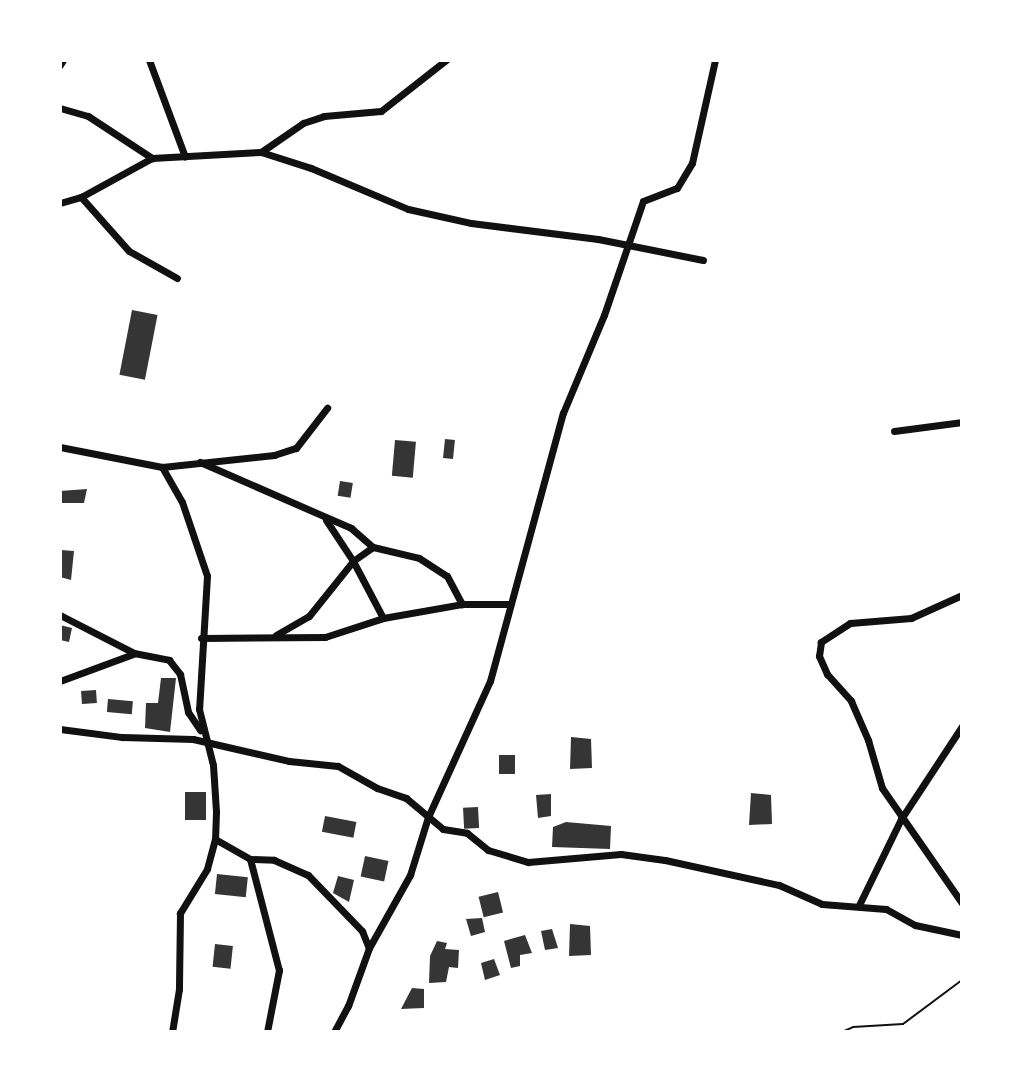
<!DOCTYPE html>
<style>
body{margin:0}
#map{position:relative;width:1022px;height:1092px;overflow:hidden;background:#fff;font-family:"DM Sans",sans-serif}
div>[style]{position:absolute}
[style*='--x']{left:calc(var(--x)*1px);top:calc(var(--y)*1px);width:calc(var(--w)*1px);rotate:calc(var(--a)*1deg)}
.building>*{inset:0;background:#353535;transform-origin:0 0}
.path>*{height:2px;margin:-1px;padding:0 1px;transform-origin:1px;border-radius:1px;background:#111}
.minor>*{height:7px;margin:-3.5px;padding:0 3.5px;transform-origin:3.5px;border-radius:3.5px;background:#111}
span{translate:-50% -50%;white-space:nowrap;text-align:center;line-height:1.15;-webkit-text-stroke:7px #fff;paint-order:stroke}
.frame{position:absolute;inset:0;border:62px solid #fff;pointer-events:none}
</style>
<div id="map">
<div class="building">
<div style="left:132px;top:310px;width:26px;height:66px;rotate:11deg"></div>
<div style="left:445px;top:439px;width:10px;height:19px;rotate:6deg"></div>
<div style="left:395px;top:440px;width:21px;height:36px;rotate:5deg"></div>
<div style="left:340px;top:481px;width:13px;height:15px;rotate:9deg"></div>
<div style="clip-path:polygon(87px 489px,84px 503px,60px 503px,60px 491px)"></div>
<div style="clip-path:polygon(61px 550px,74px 551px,71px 580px,60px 577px)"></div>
<div style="clip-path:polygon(60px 625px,72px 628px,69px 642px,60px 640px)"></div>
<div style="clip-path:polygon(161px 678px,176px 678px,170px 732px,145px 728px,146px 703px,158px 703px)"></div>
<div style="left:96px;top:690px;width:13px;height:15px;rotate:86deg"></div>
<div style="left:108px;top:699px;width:25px;height:13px;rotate:5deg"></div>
<div style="clip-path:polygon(571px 737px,591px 739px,592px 768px,570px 769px)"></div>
<div style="left:499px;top:755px;width:16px;height:19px"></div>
<div style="left:185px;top:792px;width:21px;height:28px"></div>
<div style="clip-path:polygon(751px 793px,771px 795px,772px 824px,749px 825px)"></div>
<div style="clip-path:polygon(551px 794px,551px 816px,538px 818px,536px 795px)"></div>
<div style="left:478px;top:807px;width:21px;height:15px;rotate:87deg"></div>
<div style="left:325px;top:816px;width:32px;height:16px;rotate:11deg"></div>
<div style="clip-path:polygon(566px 822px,611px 826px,610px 849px,552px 847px,553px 827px)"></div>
<div style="left:365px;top:856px;width:24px;height:21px;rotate:12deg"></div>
<div style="left:217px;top:874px;width:31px;height:20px;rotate:6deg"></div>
<div style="clip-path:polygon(338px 876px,354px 880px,349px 902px,333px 893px)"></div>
<div style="left:498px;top:892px;width:21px;height:20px;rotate:76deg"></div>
<div style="clip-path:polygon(482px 918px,485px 932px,471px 936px,466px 919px)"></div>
<div style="clip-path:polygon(570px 924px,590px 926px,591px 955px,569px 956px)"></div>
<div style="clip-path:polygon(552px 929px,558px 948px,545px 950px,541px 931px)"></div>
<div style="clip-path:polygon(525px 935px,532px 953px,520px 955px,520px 966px,511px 968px,504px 941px)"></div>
<div style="clip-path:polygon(437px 941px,447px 943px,445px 949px,459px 950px,458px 968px,449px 967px,446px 982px,429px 983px,430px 956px)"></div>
<div style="left:215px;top:944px;width:18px;height:23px;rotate:6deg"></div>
<div style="clip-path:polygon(494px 959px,500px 975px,485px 980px,481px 963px)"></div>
<div style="clip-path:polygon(412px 988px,424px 989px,424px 1008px,401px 1009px)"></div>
</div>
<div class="path">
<div style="--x:842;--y:1032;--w:12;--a:-24"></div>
<div style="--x:853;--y:1027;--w:50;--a:-3.4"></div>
<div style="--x:903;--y:1024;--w:74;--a:-36.7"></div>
</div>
<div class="minor">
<div style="--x:149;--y:60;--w:103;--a:69.6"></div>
<div style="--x:60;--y:65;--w:6;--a:-59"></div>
<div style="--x:60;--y:108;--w:29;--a:16"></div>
<div style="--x:88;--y:116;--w:77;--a:33.3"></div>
<div style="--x:261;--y:152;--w:51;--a:-34.6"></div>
<div style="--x:303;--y:123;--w:22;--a:-18"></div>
<div style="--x:324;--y:116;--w:57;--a:-5"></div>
<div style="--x:381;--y:111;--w:83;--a:-38.1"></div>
<div style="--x:81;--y:197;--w:72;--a:48.4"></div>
<div style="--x:129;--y:251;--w:55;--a:29.4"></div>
<div style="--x:60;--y:203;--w:22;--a:-16"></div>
<div style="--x:81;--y:197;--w:81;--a:-28.8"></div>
<div style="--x:152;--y:158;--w:109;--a:-3.2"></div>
<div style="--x:261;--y:152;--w:52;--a:17.7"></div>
<div style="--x:311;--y:168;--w:105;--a:22.9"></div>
<div style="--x:408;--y:209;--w:65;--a:12.5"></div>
<div style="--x:471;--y:223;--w:128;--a:7.2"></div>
<div style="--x:598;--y:239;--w:107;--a:11.3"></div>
<div style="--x:894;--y:431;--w:69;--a:-7.5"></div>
<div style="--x:60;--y:447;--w:104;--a:11.1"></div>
<div style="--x:162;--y:467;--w:113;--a:-6.1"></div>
<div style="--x:274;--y:455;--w:23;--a:-18"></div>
<div style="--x:296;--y:448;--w:51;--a:-52.2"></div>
<div style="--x:200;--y:462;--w:165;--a:23.6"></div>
<div style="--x:351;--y:528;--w:29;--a:41"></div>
<div style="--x:373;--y:547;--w:47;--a:13.4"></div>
<div style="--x:419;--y:558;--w:33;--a:33"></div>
<div style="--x:447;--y:576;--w:32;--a:62"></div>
<div style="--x:162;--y:467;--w:40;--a:60.3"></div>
<div style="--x:182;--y:502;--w:78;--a:71.3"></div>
<div style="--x:207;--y:576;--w:133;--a:93.4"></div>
<div style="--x:199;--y:709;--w:58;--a:76"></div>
<div style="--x:213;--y:765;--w:47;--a:86.3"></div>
<div style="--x:216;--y:812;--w:27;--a:92"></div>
<div style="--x:215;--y:839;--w:31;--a:105"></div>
<div style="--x:207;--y:869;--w:52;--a:121.5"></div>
<div style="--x:180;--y:913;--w:76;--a:90.8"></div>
<div style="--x:179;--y:989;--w:44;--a:99.2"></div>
<div style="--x:326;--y:520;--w:49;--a:56.6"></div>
<div style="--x:353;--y:561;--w:64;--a:62.2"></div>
<div style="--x:962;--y:595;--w:56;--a:155.7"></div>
<div style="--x:911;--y:618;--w:61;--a:175.3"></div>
<div style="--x:850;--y:623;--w:35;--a:147"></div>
<div style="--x:821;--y:642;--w:14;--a:98"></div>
<div style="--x:819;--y:656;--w:20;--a:66"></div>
<div style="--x:827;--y:674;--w:36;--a:48"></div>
<div style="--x:851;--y:701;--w:43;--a:66.4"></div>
<div style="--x:868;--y:740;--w:50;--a:73.7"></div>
<div style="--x:882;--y:788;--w:140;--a:55.2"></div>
<div style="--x:60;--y:615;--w:83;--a:27.2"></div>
<div style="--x:134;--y:653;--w:36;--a:11"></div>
<div style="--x:169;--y:660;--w:18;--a:52"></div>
<div style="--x:180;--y:674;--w:39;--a:78"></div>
<div style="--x:188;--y:712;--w:22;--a:56"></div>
<div style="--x:276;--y:635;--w:38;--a:-30"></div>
<div style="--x:309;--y:616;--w:70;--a:-51.3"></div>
<div style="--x:353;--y:561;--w:24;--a:-35"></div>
<div style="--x:201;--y:638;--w:124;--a:-0.5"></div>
<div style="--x:325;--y:637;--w:61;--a:-18.1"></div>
<div style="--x:383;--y:618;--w:80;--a:-10"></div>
<div style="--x:462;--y:604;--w:48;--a:0"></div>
<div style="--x:60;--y:681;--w:78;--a:-20.3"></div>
<div style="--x:60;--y:729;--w:63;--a:7.4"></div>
<div style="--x:122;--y:737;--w:71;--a:1.6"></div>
<div style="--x:193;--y:739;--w:98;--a:12.9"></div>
<div style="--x:289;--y:761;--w:49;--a:5.8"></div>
<div style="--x:338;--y:766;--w:45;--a:29.4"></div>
<div style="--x:377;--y:788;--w:31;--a:19"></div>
<div style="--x:406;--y:798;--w:48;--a:40"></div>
<div style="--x:443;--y:829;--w:24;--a:9"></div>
<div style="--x:467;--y:833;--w:27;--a:39"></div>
<div style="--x:488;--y:850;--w:42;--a:16.7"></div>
<div style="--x:528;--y:862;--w:93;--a:-4.9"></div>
<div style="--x:621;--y:854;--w:44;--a:7.8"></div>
<div style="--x:665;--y:860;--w:117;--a:12.4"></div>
<div style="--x:779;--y:885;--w:47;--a:23.8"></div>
<div style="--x:822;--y:904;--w:64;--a:4.5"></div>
<div style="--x:886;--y:909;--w:33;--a:29"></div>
<div style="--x:915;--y:925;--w:48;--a:12"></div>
<div style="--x:215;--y:839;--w:40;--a:29.7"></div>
<div style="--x:250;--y:859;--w:115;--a:75.4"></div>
<div style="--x:279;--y:970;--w:63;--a:101"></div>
<div style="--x:250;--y:859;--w:24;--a:2"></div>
<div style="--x:274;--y:860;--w:37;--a:24"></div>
<div style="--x:308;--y:875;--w:78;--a:46"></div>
<div style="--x:362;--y:931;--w:18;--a:68"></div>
<div style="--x:859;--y:905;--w:96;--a:-64"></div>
<div style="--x:901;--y:819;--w:111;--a:-56.7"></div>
<div style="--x:334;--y:1032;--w:30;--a:-62"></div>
<div style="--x:348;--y:1006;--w:62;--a:-70.1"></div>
<div style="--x:369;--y:948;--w:84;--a:-60.7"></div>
<div style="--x:410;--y:875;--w:61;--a:-72.8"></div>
<div style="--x:428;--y:817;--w:149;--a:-65.5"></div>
<div style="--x:490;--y:681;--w:278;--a:-74.8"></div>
<div style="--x:563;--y:413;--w:106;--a:-67.3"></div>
<div style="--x:604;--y:315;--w:120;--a:-71.1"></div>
<div style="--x:643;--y:201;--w:36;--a:-21"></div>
<div style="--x:677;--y:188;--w:29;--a:-59"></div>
<div style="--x:692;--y:163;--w:106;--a:-77.4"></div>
</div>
<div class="frame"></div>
</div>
